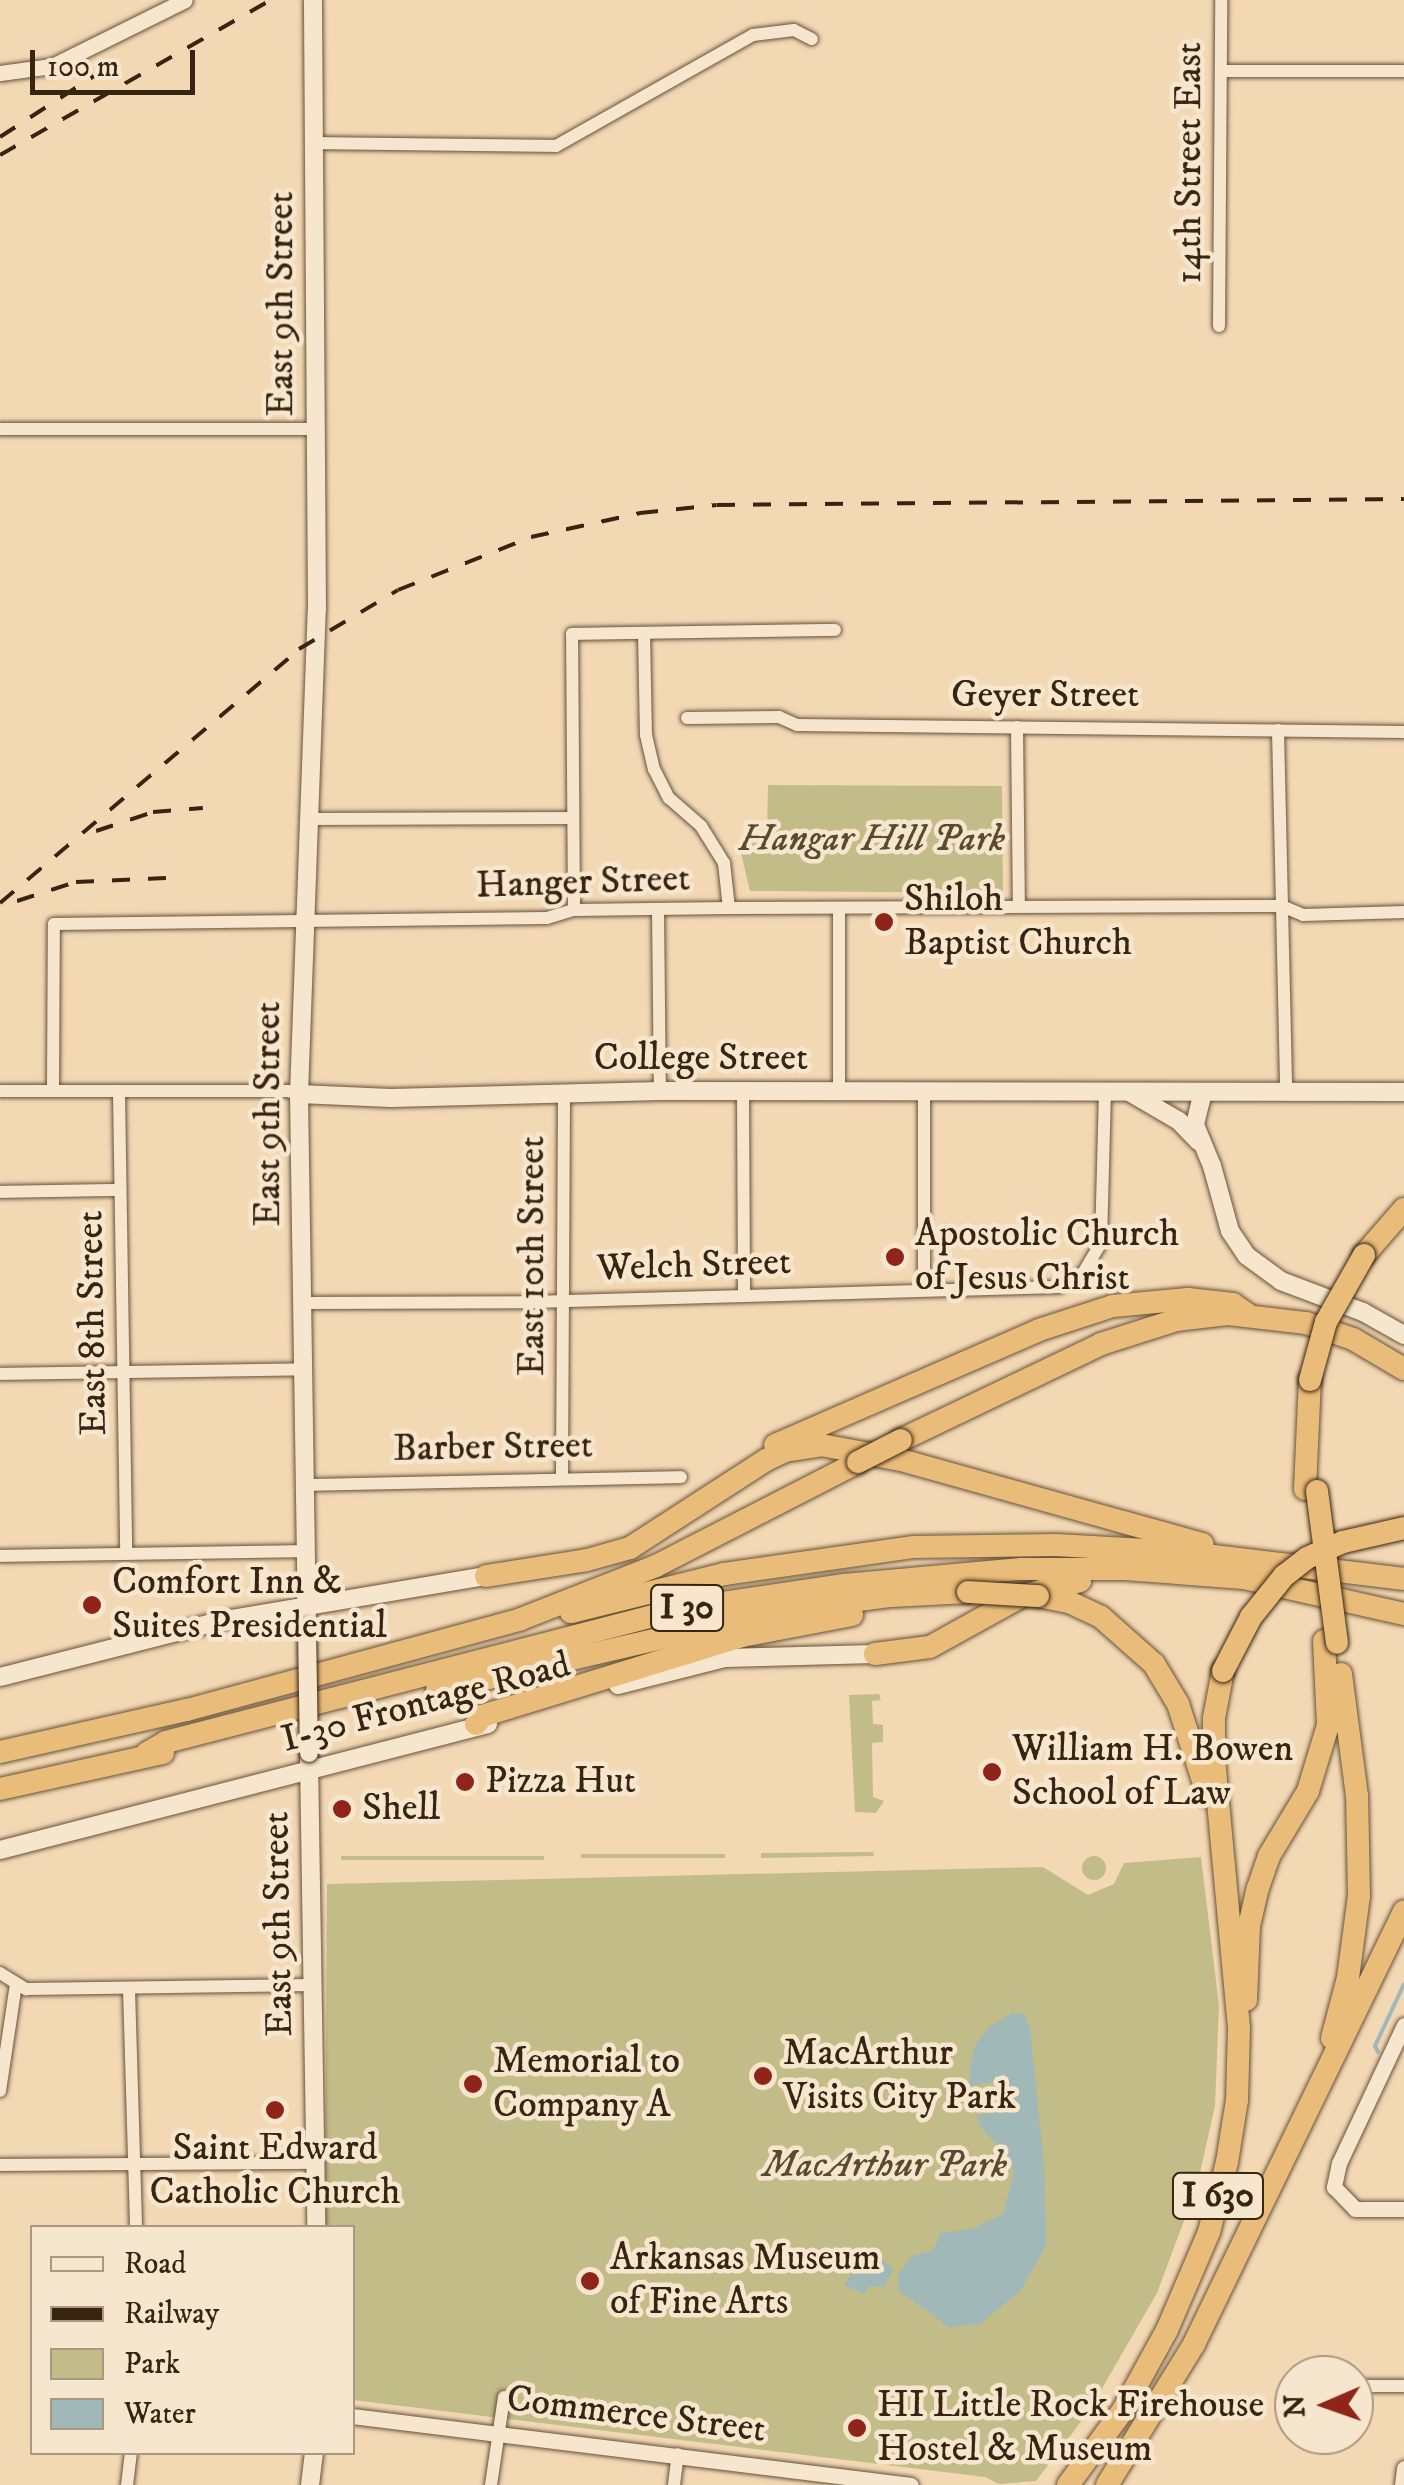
<!DOCTYPE html>
<style>
body{margin:0}
#map{position:relative;width:1404px;height:2485px;overflow:hidden;background:#f3d8b4;font-family:"IM FELL DW Pica",serif}
div>[style]{position:absolute}
[style*='--x']{left:calc(var(--x)*1px);top:calc(var(--y)*1px);width:calc(var(--w)*1px);rotate:calc(var(--a)*1deg)}
.green>*{inset:0;background:#c2bc89;transform-origin:0 0}
.round{border-radius:50%}
.water>*{inset:0;background:#a0b8b8}
.stream>*{height:4px;margin:-2px;padding:0 2px;transform-origin:2px;border-radius:2px;background:#a0b8b8}
.roads{filter:drop-shadow(0 0 2px #66523a) drop-shadow(0 0 2px #66523a)}
.minor>*{height:12px;margin:-6px;padding:0 6px;transform-origin:6px;border-radius:6px;background:#f7e6ce}
.tertiary>*{height:15px;margin:-7.5px;padding:0 7.5px;transform-origin:7.5px;border-radius:7.5px;background:#f7e6ce}
.secondary>*{height:18px;margin:-9px;padding:0 9px;transform-origin:9px;border-radius:9px;background:#f7e6ce}
.motorway>*{height:22px;margin:-11px;padding:0 11px;transform-origin:11px;border-radius:11px;background:#eabc7a}
.rail>*{height:4px;margin-top:-2px;transform-origin:0;background:repeating-linear-gradient(90deg,#372511 0 18px,transparent 0 36px)}
.bridges{filter:drop-shadow(0 0 2px #372511) drop-shadow(0 0 2px #372511)}
.secondary-bridge>*{height:18px;margin:-9px;padding:0 9px;transform-origin:9px;border-radius:9px;background:#f7e6ce}
.motorway-bridge>*{height:22px;margin:-11px;padding:0 11px;transform-origin:11px;border-radius:11px;background:#eabc7a}
.dots>*{width:28px;height:28px;translate:-50% -50%;box-sizing:border-box;border:5px solid #f7e6ce;border-radius:50%}
span{translate:-50% -50%;white-space:nowrap;text-align:center;line-height:1.15;-webkit-text-stroke:9px #f7e6ce;paint-order:stroke}
.shield-label span{padding:2px 8px;background:#f7e6ce;border:2px solid;border-radius:8px;-webkit-text-stroke-width:0}
.shield-label{font-size:35px;color:#372511;font-weight:700}
.street-label{font-size:38px;color:#372511}
.park-label{font-size:38px;color:#5a4b2f;font-style:italic}
.poi-label{font-size:38px;color:#372511}
.left{translate:0 -50%;text-align:left}
.legend{position:absolute;left:30px;top:2225px;width:325px;height:230px;box-sizing:border-box;background:#f7e6ce;border:2px solid #aa9982;margin:0;padding:12px 18px;list-style:none;font-size:30px;color:#372511}
.legend li{display:flex;align-items:center;gap:20px;height:50px}
.legend b{width:50px;border:2px solid #aa9982}
.north{position:absolute;left:1274px;top:2355px;width:100px;height:100px;box-sizing:border-box;background:#f7e6ce;border:2px solid #aa9982;border-radius:50%;rotate:268deg;font-size:28px;font-weight:700;line-height:40px;text-align:center;color:#372511}
.north::after{content:'';display:block;margin:auto;width:35px;height:45px;background:#8f2418;clip-path:polygon(50% 0,100% 100%,50% 72%,0 100%)}
.scale{position:absolute;left:30px;top:50px;width:165px;height:45px;box-sizing:border-box;border:5px solid #372511;border-top:0;padding-left:12px;font-size:30px;line-height:35px;white-space:nowrap;color:#372511;-webkit-text-stroke:8px #f7e6ce;paint-order:stroke}
</style>
<div id="map">
<div class="green">
<div style="clip-path:polygon(768px 785px,1002px 786px,1003px 893px,750px 891px,740px 849px,767px 834px)"></div>
<div style="clip-path:polygon(879px 1694px,881px 1700px,872px 1701px,873px 1724px,883px 1725px,883px 1742px,872px 1743px,873px 1797px,884px 1801px,876px 1813px,855px 1812px,849px 1695px)"></div>
<div style="clip-path:polygon(873px 1852px,874px 1856px,761px 1858px,761px 1853px)"></div>
<div style="left:725px;top:1854px;width:4px;height:144px;rotate:90deg"></div>
<div class="round" style="left:1082px;top:1856px;width:24px;height:24px"></div>
<div style="left:544px;top:1856px;width:4px;height:203px;rotate:90deg"></div>
<div style="clip-path:polygon(1201px 1857px,1219px 2006px,1215px 2106px,1197px 2186px,1157px 2293px,1089px 2411px,1036px 2481px,999px 2484px,985px 2477px,353px 2400px,352px 2228px,325px 2228px,327px 1884px,1043px 1867px,1088px 1895px,1114px 1884px,1124px 1863px)"></div>
</div>
<div class="water">
<div style="clip-path:polygon(1013px 2013px,1024px 2014px,1030px 2028px,1044px 2164px,1046px 2246px,1021px 2290px,980px 2324px,949px 2327px,898px 2290px,898px 2275px,912px 2256px,933px 2251px,940px 2233px,972px 2229px,1003px 2214px,1014px 2171px,1004px 2152px,981px 2128px,977px 2115px,997px 2112px,993px 2082px,970px 2086px,970px 2067px,974px 2047px,988px 2028px)"></div>
<div style="clip-path:polygon(881px 2258px,893px 2269px,885px 2286px,870px 2287px,864px 2294px,844px 2285px,852px 2273px)"></div>
</div>
<div class="stream">
<div style="--x:1378;--y:2052;--w:7;--a:-117"></div>
<div style="--x:1375;--y:2046;--w:68;--a:-64.9"></div>
</div>
<div class="roads">
<div class="minor">
<div style="--x:1221;--y:71;--w:183;--a:0"></div>
<div style="--x:314;--y:143;--w:242;--a:0.7"></div>
<div style="--x:556;--y:146;--w:226;--a:-29.4"></div>
<div style="--x:753;--y:35;--w:41;--a:-7"></div>
<div style="--x:794;--y:30;--w:20;--a:27"></div>
<div style="--x:1219;--y:326;--w:326;--a:-89.6"></div>
<div style="--x:0;--y:429;--w:315;--a:0"></div>
<div style="--x:644;--y:633;--w:102;--a:88.9"></div>
<div style="--x:646;--y:735;--w:35;--a:77"></div>
<div style="--x:654;--y:769;--w:33;--a:63"></div>
<div style="--x:669;--y:798;--w:43;--a:41.2"></div>
<div style="--x:701;--y:826;--w:44;--a:58.1"></div>
<div style="--x:724;--y:863;--w:45;--a:83.7"></div>
<div style="--x:687;--y:718;--w:92;--a:-0.6"></div>
<div style="--x:779;--y:717;--w:20;--a:24"></div>
<div style="--x:797;--y:725;--w:607;--a:0.66"></div>
<div style="--x:1017;--y:727;--w:179;--a:89.4"></div>
<div style="--x:1278;--y:730;--w:362;--a:88.7"></div>
<div style="--x:310;--y:819;--w:263;--a:-0.2"></div>
<div style="--x:574;--y:910;--w:276;--a:-90.4"></div>
<div style="--x:572;--y:634;--w:263;--a:-0.9"></div>
<div style="--x:658;--y:910;--w:181;--a:89.4"></div>
<div style="--x:53;--y:1089;--w:165;--a:-89.7"></div>
<div style="--x:54;--y:924;--w:493;--a:-0.7"></div>
<div style="--x:547;--y:918;--w:28;--a:-17"></div>
<div style="--x:574;--y:910;--w:155;--a:-0.7"></div>
<div style="--x:729;--y:908;--w:533;--a:-0.21"></div>
<div style="--x:1262;--y:906;--w:20;--a:0"></div>
<div style="--x:1282;--y:906;--w:23;--a:23"></div>
<div style="--x:1303;--y:915;--w:101;--a:-1.7"></div>
<div style="--x:0;--y:1091;--w:288;--a:0"></div>
<div style="--x:288;--y:1091;--w:11;--a:15"></div>
<div style="--x:839;--y:1091;--w:183;--a:-90"></div>
<div style="--x:119;--y:1092;--w:462;--a:89.1"></div>
<div style="--x:743;--y:1092;--w:202;--a:89.7"></div>
<div style="--x:0;--y:1192;--w:120;--a:-1"></div>
<div style="--x:924;--y:1290;--w:198;--a:-90"></div>
<div style="--x:302;--y:1303;--w:230;--a:-0.2"></div>
<div style="--x:532;--y:1302;--w:527;--a:-1.63"></div>
<div style="--x:1059;--y:1287;--w:28;--a:-30"></div>
<div style="--x:1083;--y:1273;--w:35;--a:-59"></div>
<div style="--x:1101;--y:1243;--w:150;--a:-88.5"></div>
<div style="--x:0;--y:1374;--w:303;--a:-0.9"></div>
<div style="--x:562;--y:1478;--w:385;--a:-89.7"></div>
<div style="--x:306;--y:1485;--w:375;--a:-1.2"></div>
<div style="--x:0;--y:1556;--w:305;--a:-0.9"></div>
<div style="--x:0;--y:1973;--w:31;--a:32"></div>
<div style="--x:26;--y:1989;--w:286;--a:-0.8"></div>
<div style="--x:129;--y:1989;--w:239;--a:88.3"></div>
<div style="--x:0;--y:2091;--w:108;--a:-81.5"></div>
<div style="--x:0;--y:2165;--w:315;--a:-0.4"></div>
<div style="--x:1354;--y:2386;--w:50;--a:0"></div>
<div style="--x:127;--y:2485;--w:33;--a:-83"></div>
<div style="--x:491;--y:2485;--w:89;--a:-81.6"></div>
<div style="--x:674;--y:2485;--w:31;--a:-83"></div>
</div>
<div class="tertiary">
<div style="--x:0;--y:73;--w:52;--a:-7.7"></div>
<div style="--x:52;--y:66;--w:148;--a:-26.4"></div>
<div style="--x:1404;--y:2025;--w:153;--a:115.2"></div>
<div style="--x:1339;--y:2163;--w:25;--a:102"></div>
<div style="--x:1334;--y:2187;--w:30;--a:46"></div>
<div style="--x:1355;--y:2209;--w:49;--a:0"></div>
<div style="--x:352;--y:2416;--w:563;--a:7.04"></div>
<div style="--x:1402;--y:2485;--w:17;--a:-83"></div>
</div>
<div class="secondary">
<div style="--x:1203;--y:1092;--w:34;--a:104"></div>
<div style="--x:1195;--y:1125;--w:44;--a:67.5"></div>
<div style="--x:1212;--y:1166;--w:67;--a:74.5"></div>
<div style="--x:1230;--y:1231;--w:30;--a:56"></div>
<div style="--x:1247;--y:1256;--w:42;--a:36.3"></div>
<div style="--x:1281;--y:1281;--w:88;--a:20.7"></div>
<div style="--x:1363;--y:1312;--w:47;--a:29.3"></div>
<div style="--x:1131;--y:1093;--w:56;--a:30.3"></div>
<div style="--x:1179;--y:1121;--w:28;--a:46"></div>
<div style="--x:299;--y:1094;--w:92;--a:2.5"></div>
<div style="--x:391;--y:1098;--w:269;--a:-1.5"></div>
<div style="--x:660;--y:1091;--w:744;--a:0.08"></div>
<div style="--x:307;--y:1628;--w:534;--a:-90.86"></div>
<div style="--x:299;--y:1094;--w:484;--a:-87.9"></div>
<div style="--x:317;--y:610;--w:610;--a:-90.38"></div>
<div style="--x:0;--y:1677;--w:226;--a:-14.3"></div>
<div style="--x:219;--y:1621;--w:271;--a:-9.6"></div>
<div style="--x:618;--y:1685;--w:110;--a:-14.2"></div>
<div style="--x:725;--y:1658;--w:150;--a:-1.5"></div>
<div style="--x:309;--y:1759;--w:469;--a:89.1"></div>
<div style="--x:0;--y:1850;--w:504;--a:-14.48"></div>
<div style="--x:310;--y:2485;--w:33;--a:-83"></div>
</div>
<div class="motorway">
<div style="--x:1364;--y:1255;--w:61;--a:-49"></div>
<div style="--x:901;--y:1440;--w:222;--a:-25.6"></div>
<div style="--x:1101;--y:1344;--w:79;--a:-17.7"></div>
<div style="--x:1176;--y:1320;--w:52;--a:-6.6"></div>
<div style="--x:1228;--y:1314;--w:79;--a:6.6"></div>
<div style="--x:1306;--y:1323;--w:50;--a:18.8"></div>
<div style="--x:1353;--y:1339;--w:59;--a:30.5"></div>
<div style="--x:775;--y:1445;--w:288;--a:-23.5"></div>
<div style="--x:1039;--y:1330;--w:78;--a:-18"></div>
<div style="--x:1113;--y:1306;--w:75;--a:-5.3"></div>
<div style="--x:1188;--y:1299;--w:45;--a:6.3"></div>
<div style="--x:1233;--y:1304;--w:19;--a:35"></div>
<div style="--x:1305;--y:1489;--w:109;--a:-87.4"></div>
<div style="--x:486;--y:1576;--w:102;--a:-9"></div>
<div style="--x:587;--y:1560;--w:45;--a:-15.6"></div>
<div style="--x:630;--y:1548;--w:162;--a:-32.9"></div>
<div style="--x:766;--y:1460;--w:21;--a:-25"></div>
<div style="--x:785;--y:1451;--w:36;--a:-9"></div>
<div style="--x:821;--y:1445;--w:81;--a:10.6"></div>
<div style="--x:901;--y:1460;--w:313;--a:15.6"></div>
<div style="--x:1038;--y:1596;--w:32;--a:11"></div>
<div style="--x:1069;--y:1602;--w:35;--a:25"></div>
<div style="--x:1101;--y:1617;--w:71;--a:41.6"></div>
<div style="--x:1154;--y:1664;--w:47;--a:59"></div>
<div style="--x:1178;--y:1704;--w:97;--a:71.9"></div>
<div style="--x:571;--y:1612;--w:158;--a:-13.9"></div>
<div style="--x:724;--y:1574;--w:192;--a:-8.1"></div>
<div style="--x:914;--y:1547;--w:142;--a:-0.8"></div>
<div style="--x:1056;--y:1545;--w:125;--a:3.2"></div>
<div style="--x:1181;--y:1552;--w:225;--a:6.9"></div>
<div style="--x:875;--y:1654;--w:55;--a:-7.3"></div>
<div style="--x:930;--y:1647;--w:105;--a:-29"></div>
<div style="--x:1022;--y:1596;--w:60;--a:-14.5"></div>
<div style="--x:437;--y:1690;--w:355;--a:-13"></div>
<div style="--x:783;--y:1610;--w:109;--a:-7.4"></div>
<div style="--x:891;--y:1596;--w:77;--a:-3"></div>
<div style="--x:476;--y:1724;--w:10;--a:-53"></div>
<div style="--x:482;--y:1716;--w:272;--a:-17.1"></div>
<div style="--x:742;--y:1636;--w:112;--a:-10.8"></div>
<div style="--x:0;--y:1752;--w:192;--a:-12.7"></div>
<div style="--x:187;--y:1710;--w:346;--a:-15.2"></div>
<div style="--x:521;--y:1619;--w:145;--a:-21.4"></div>
<div style="--x:656;--y:1566;--w:227;--a:-27.2"></div>
<div style="--x:147;--y:1753;--w:22;--a:-30"></div>
<div style="--x:166;--y:1742;--w:527;--a:-14.51"></div>
<div style="--x:676;--y:1610;--w:170;--a:-8.5"></div>
<div style="--x:844;--y:1585;--w:178;--a:-5.2"></div>
<div style="--x:1021;--y:1569;--w:104;--a:0"></div>
<div style="--x:1125;--y:1569;--w:119;--a:4.3"></div>
<div style="--x:1244;--y:1578;--w:164;--a:12.7"></div>
<div style="--x:0;--y:1789;--w:167;--a:-12.5"></div>
<div style="--x:1246;--y:2000;--w:74;--a:-87.7"></div>
<div style="--x:1249;--y:1926;--w:39;--a:-77"></div>
<div style="--x:1258;--y:1888;--w:34;--a:-71"></div>
<div style="--x:1269;--y:1856;--w:76;--a:-59"></div>
<div style="--x:1308;--y:1791;--w:69;--a:-73.1"></div>
<div style="--x:1328;--y:1725;--w:84;--a:-92.7"></div>
<div style="--x:1332;--y:2038;--w:62;--a:-75.1"></div>
<div style="--x:1348;--y:1978;--w:83;--a:-82.4"></div>
<div style="--x:1359;--y:1896;--w:100;--a:-91.1"></div>
<div style="--x:1357;--y:1796;--w:123;--a:-97.5"></div>
<div style="--x:1068;--y:2485;--w:93;--a:-53.7"></div>
<div style="--x:1123;--y:2410;--w:91;--a:-61.2"></div>
<div style="--x:1167;--y:2330;--w:107;--a:-66.8"></div>
<div style="--x:1209;--y:2232;--w:72;--a:-75.6"></div>
<div style="--x:1227;--y:2162;--w:63;--a:-80.8"></div>
<div style="--x:1237;--y:2100;--w:72;--a:-88.4"></div>
<div style="--x:1239;--y:2028;--w:273;--a:-95.3"></div>
<div style="--x:1214;--y:1756;--w:38;--a:-90"></div>
<div style="--x:1214;--y:1718;--w:48;--a:-79.2"></div>
<div style="--x:1107;--y:2485;--w:166;--a:-58.3"></div>
<div style="--x:1194;--y:2344;--w:481;--a:-64.1"></div>
</div>
</div>
<div class="rail">
<div style="--x:0;--y:137;--w:112;--a:-33"></div>
<div style="--x:0;--y:155;--w:312;--a:-29.8"></div>
<div style="--x:96;--y:831;--w:60;--a:-18.4"></div>
<div style="--x:153;--y:812;--w:50;--a:-4.6"></div>
<div style="--x:17;--y:901;--w:62;--a:-17.9"></div>
<div style="--x:76;--y:882;--w:90;--a:-2.5"></div>
<div style="--x:0;--y:903;--w:392;--a:-40.3"></div>
<div style="--x:299;--y:649;--w:115;--a:-30.8"></div>
<div style="--x:398;--y:590;--w:143;--a:-21.7"></div>
<div style="--x:531;--y:537;--w:112;--a:-12.4"></div>
<div style="--x:640;--y:513;--w:77;--a:-5.9"></div>
<div style="--x:717;--y:505;--w:687;--a:-0.5"></div>
</div>
<div class="bridges">
<div class="secondary-bridge">
<div style="--x:307;--y:1628;--w:125;--a:89.1"></div>
</div>
<div class="motorway-bridge">
<div style="--x:1310;--y:1380;--w:60;--a:-74.6"></div>
<div style="--x:1326;--y:1322;--w:77;--a:-60.4"></div>
<div style="--x:858;--y:1462;--w:48;--a:-27.1"></div>
<div style="--x:1317;--y:1491;--w:153;--a:82.5"></div>
<div style="--x:968;--y:1592;--w:70;--a:3.3"></div>
<div style="--x:1223;--y:1671;--w:61;--a:-62.6"></div>
<div style="--x:1251;--y:1617;--w:53;--a:-51.2"></div>
<div style="--x:1284;--y:1576;--w:29;--a:-38"></div>
<div style="--x:1307;--y:1558;--w:39;--a:-24"></div>
<div style="--x:1343;--y:1542;--w:63;--a:-12.9"></div>
</div>
</div>
<div class="dots">
<div style="left:884px;top:922px;background:#8f2418"></div>
<div style="left:895px;top:1257px;background:#8f2418"></div>
<div style="left:92px;top:1605px;background:#8f2418"></div>
<div style="left:992px;top:1772px;background:#8f2418"></div>
<div style="left:465px;top:1782px;background:#8f2418"></div>
<div style="left:342px;top:1809px;background:#8f2418"></div>
<div style="left:763px;top:2076px;background:#8f2418"></div>
<div style="left:473px;top:2084px;background:#8f2418"></div>
<div style="left:275px;top:2110px;background:#8f2418"></div>
<div style="left:590px;top:2281px;background:#8f2418"></div>
<div style="left:857px;top:2428px;background:#8f2418"></div>
</div>
<div class="shield-label">
<span style="left:687px;top:1608px">I 30</span>
<span style="left:1218px;top:2196px">I 630</span>
</div>
<div class="street-label">
<span style="left:1190px;top:163px;rotate:-90deg">14th Street East</span>
<span style="left:282px;top:304px;rotate:-90deg">East 9th Street</span>
<span style="left:1045px;top:696px">Geyer Street</span>
<span style="left:583px;top:883px;rotate:-2deg">Hanger Street</span>
<span style="left:701px;top:1059px">College Street</span>
<span style="left:269px;top:1114px;rotate:-90deg">East 9th Street</span>
<span style="left:533px;top:1256px;rotate:-90deg">East 10th Street</span>
<span style="left:694px;top:1266px;rotate:-2deg">Welch Street</span>
<span style="left:93px;top:1323px;rotate:-91deg">East 8th Street</span>
<span style="left:493px;top:1448px;rotate:-1deg">Barber Street</span>
<span style="left:426px;top:1703px;rotate:-15deg">I-30 Frontage Road</span>
<span style="left:279px;top:1924px;rotate:-91deg">East 9th Street</span>
<span style="left:636px;top:2415px;rotate:7deg">Commerce Street</span>
</div>
<div class="park-label">
<span style="left:872px;top:840px">Hangar Hill Park</span>
<span style="left:885px;top:2166px">MacArthur Park</span>
</div>
<div class="poi-label">
<span class="left" style="left:904px;top:922px">Shiloh<br>Baptist Church</span>
<span class="left" style="left:915px;top:1257px">Apostolic Church<br>of Jesus Christ</span>
<span class="left" style="left:112px;top:1605px">Comfort Inn &amp;<br>Suites Presidential</span>
<span class="left" style="left:1012px;top:1772px">William H. Bowen<br>School of Law</span>
<span class="left" style="left:485px;top:1782px">Pizza Hut</span>
<span class="left" style="left:362px;top:1809px">Shell</span>
<span class="left" style="left:783px;top:2076px">MacArthur<br>Visits City Park</span>
<span class="left" style="left:493px;top:2084px">Memorial to<br>Company A</span>
<span style="left:275px;top:2171px">Saint Edward<br>Catholic Church</span>
<span class="left" style="left:610px;top:2281px">Arkansas Museum<br>of Fine Arts</span>
<span class="left" style="left:877px;top:2428px">HI Little Rock Firehouse<br>Hostel &amp; Museum</span>
</div>
<ul class="legend">
<li><b style="height:12px;background:#f7e6ce"></b>Road</li>
<li><b style="height:12px;background:#372511"></b>Railway</li>
<li><b style="height:28px;background:#c2bc89"></b>Park</li>
<li><b style="height:28px;background:#a0b8b8"></b>Water</li>
</ul>
<div class="north">N</div>
<div class="scale">100 m</div>
</div>
